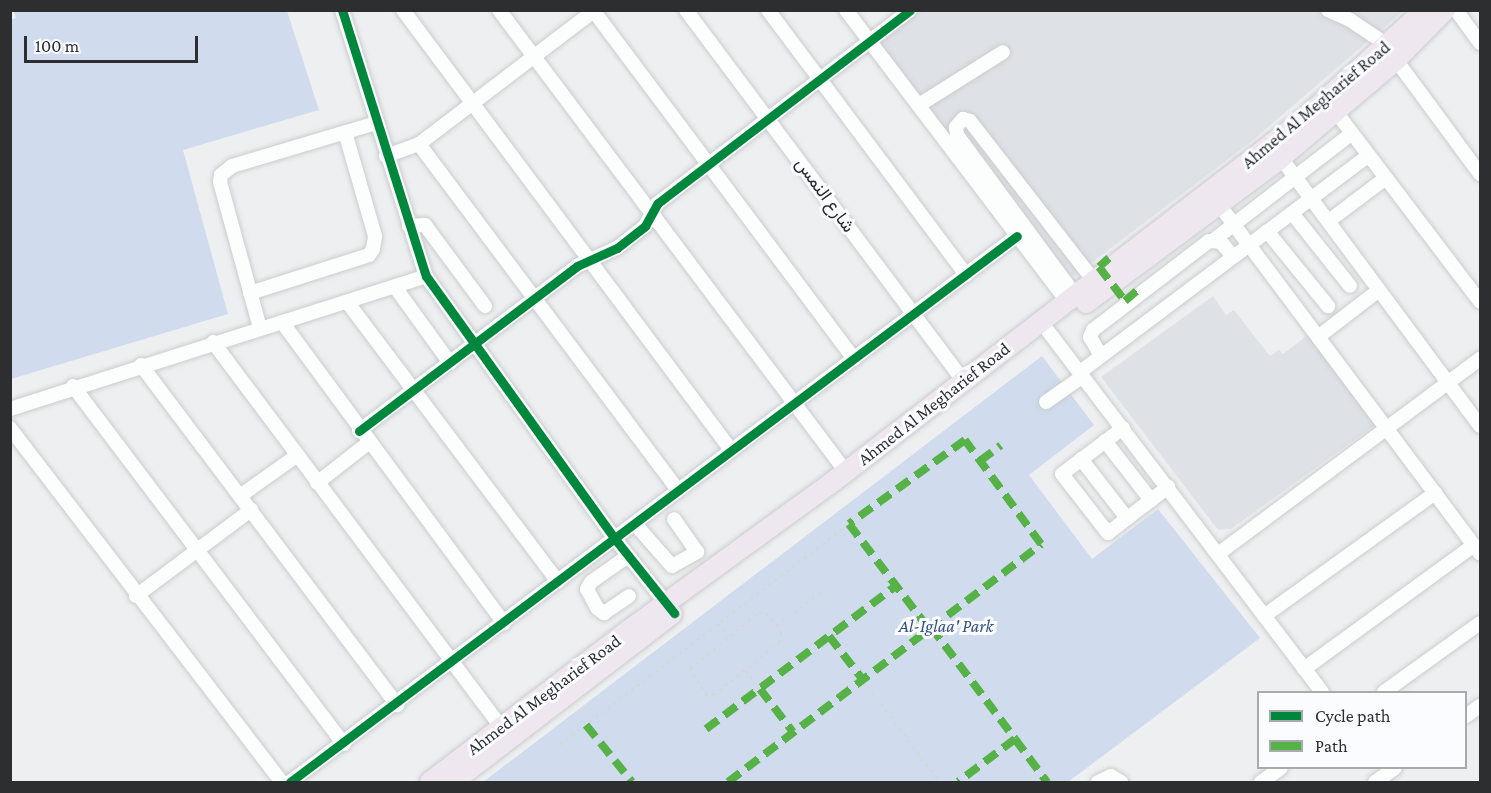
<!DOCTYPE html>
<meta charset="utf-8">
<style>
body{margin:0}
#map{position:relative;width:1491px;height:793px;overflow:hidden;background:#eeeff1;font-family:"Crimson Pro",Vazirmatn,serif}
div>[style]{position:absolute}
[style*='--x']{left:calc(var(--x)*1px);top:calc(var(--y)*1px);width:calc(var(--w)*1px);rotate:calc(var(--a)*1deg)}
.built>*{inset:0;background:#dee2e7}
.green>*{inset:0;background:#d0dcee}
.path>*{height:2px;margin-top:-1px;transform-origin:0;background:repeating-linear-gradient(90deg,#d6d6d7 0 3px,transparent 0 7.5px)}
.roads{filter:drop-shadow(0 0 2px #cbcccd) drop-shadow(0 0 2px #cbcccd)}
.minor>*{height:14px;margin:-7px;padding:0 7px;transform-origin:7px;border-radius:7px;background:#fcfdfd}
.highway>*{height:20px;margin:-10px;padding:0 10px;transform-origin:10px;border-radius:10px;background:#eee7f0}
.quiet>*{height:8px;margin-top:-4px;transform-origin:0;background:repeating-linear-gradient(90deg,#56b246 0 15px,transparent 0 23px)}
.cycleway>*{height:9px;margin:-4.5px;padding:0 4.5px;transform-origin:4.5px;border-radius:4.5px;background:#00873e}
span{translate:-50% -50%;white-space:nowrap;text-align:center;line-height:1.15;-webkit-text-stroke:6px #fbfcff;paint-order:stroke}
.street-label{font-size:18px;color:#2d2e2f}
.park-label{font-size:18px;color:#365281;font-style:italic}
.frame{position:absolute;inset:0;border:12px solid #2d2e2f;pointer-events:none}
.legend{position:absolute;left:1257px;top:691px;width:210px;height:78px;box-sizing:border-box;background:#fbfcff;border:2px solid #a9aaac;margin:0;padding:8px 10px;list-style:none;font-size:18px;color:#2d2e2f}
.legend li{display:flex;align-items:center;gap:12px;height:30px}
.legend b{width:30px;border:2px solid #a9aaac}
.scale{position:absolute;left:24px;top:36px;width:174px;height:27px;box-sizing:border-box;border:3px solid #2d2e2f;border-top:0;padding-left:8px;font-size:18px;line-height:21px;white-space:nowrap;color:#2d2e2f;-webkit-text-stroke:4px #fbfcff;paint-order:stroke}
</style>
<div id="map">
<div class="built">
<div style="clip-path:polygon(919px 11px,1403px 11px,1252px 141px,1061px 286px,878px 42px)"></div>
<div style="clip-path:polygon(1213px 296px,1226px 315px,1234px 310px,1270px 356px,1279px 350px,1283px 354px,1309px 334px,1375px 425px,1231px 529px,1218px 530px,1101px 377px)"></div>
</div>
<div class="green">
<div style="clip-path:polygon(14px 11px,287px 11px,319px 110px,183px 150px,228px 314px,11px 379px,10px 20px,16px 18px)"></div>
<div style="clip-path:polygon(1042px 356px,1094px 425px,1029px 475px,1092px 559px,1158px 509px,1260px 638px,1068px 782px,483px 782px)"></div>
</div>
<div class="path">
<div style="--x:759;--y:613;--w:7;--a:0"></div>
<div style="--x:766;--y:613;--w:25;--a:53"></div>
<div style="--x:781;--y:633;--w:9;--a:96"></div>
<div style="--x:780;--y:642;--w:83;--a:141.3"></div>
<div style="--x:715;--y:694;--w:8;--a:166"></div>
<div style="--x:707;--y:696;--w:32;--a:-122"></div>
<div style="--x:690;--y:669;--w:89;--a:-39.1"></div>
<div style="--x:718;--y:624;--w:16;--a:52"></div>
<div style="--x:776;--y:626;--w:56;--a:-37.1"></div>
<div style="--x:746;--y:671;--w:23;--a:52"></div>
<div style="--x:863;--y:680;--w:128;--a:53"></div>
<div style="--x:560;--y:745;--w:364;--a:-37.4"></div>
</div>
<div class="roads">
<div class="minor">
<div style="--x:342;--y:10;--w:279;--a:72.5"></div>
<div style="--x:426;--y:276;--w:324;--a:54.3"></div>
<div style="--x:615;--y:539;--w:88;--a:51.4"></div>
<div style="--x:403;--y:10;--w:549;--a:53.3"></div>
<div style="--x:499;--y:10;--w:578;--a:53.09"></div>
<div style="--x:593;--y:10;--w:436;--a:53.2"></div>
<div style="--x:686;--y:10;--w:462;--a:53.2"></div>
<div style="--x:768;--y:10;--w:331;--a:53.2"></div>
<div style="--x:846;--y:10;--w:365;--a:52.8"></div>
<div style="--x:1328;--y:10;--w:24;--a:24"></div>
<div style="--x:1350;--y:20;--w:47;--a:33.7"></div>
<div style="--x:1456;--y:10;--w:41;--a:54"></div>
<div style="--x:1396;--y:60;--w:142;--a:53.6"></div>
<div style="--x:919;--y:105;--w:99;--a:-32.2"></div>
<div style="--x:1336;--y:112;--w:238;--a:52.8"></div>
<div style="--x:419;--y:144;--w:432;--a:53.2"></div>
<div style="--x:386;--y:156;--w:35;--a:-20"></div>
<div style="--x:419;--y:144;--w:221;--a:-37.3"></div>
<div style="--x:1281;--y:158;--w:334;--a:53.4"></div>
<div style="--x:1220;--y:206;--w:434;--a:53.2"></div>
<div style="--x:1292;--y:213;--w:93;--a:51.5"></div>
<div style="--x:1330;--y:220;--w:70;--a:-36.9"></div>
<div style="--x:409;--y:226;--w:16;--a:-4"></div>
<div style="--x:425;--y:225;--w:101;--a:53.5"></div>
<div style="--x:1267;--y:231;--w:97;--a:50.9"></div>
<div style="--x:1215;--y:239;--w:173;--a:-37.7"></div>
<div style="--x:395;--y:287;--w:94;--a:54.1"></div>
<div style="--x:250;--y:293;--w:125;--a:-17.7"></div>
<div style="--x:369;--y:255;--w:7;--a:-56"></div>
<div style="--x:373;--y:249;--w:13;--a:-81"></div>
<div style="--x:375;--y:236;--w:108;--a:-106.1"></div>
<div style="--x:1075;--y:295;--w:199;--a:-126.4"></div>
<div style="--x:957;--y:135;--w:8;--a:-97"></div>
<div style="--x:956;--y:127;--w:11;--a:-49"></div>
<div style="--x:963;--y:119;--w:7;--a:16"></div>
<div style="--x:970;--y:121;--w:202;--a:52.2"></div>
<div style="--x:348;--y:303;--w:349;--a:53"></div>
<div style="--x:282;--y:322;--w:374;--a:53.6"></div>
<div style="--x:260;--y:328;--w:151;--a:-105.3"></div>
<div style="--x:220;--y:182;--w:7;--a:-82"></div>
<div style="--x:221;--y:175;--w:14;--a:-39"></div>
<div style="--x:232;--y:166;--w:150;--a:-16.6"></div>
<div style="--x:1048;--y:331;--w:453;--a:52.8"></div>
<div style="--x:1318;--y:337;--w:77;--a:-37.6"></div>
<div style="--x:213;--y:342;--w:481;--a:53.2"></div>
<div style="--x:1101;--y:356;--w:22;--a:-120"></div>
<div style="--x:1090;--y:337;--w:8;--a:-67"></div>
<div style="--x:1093;--y:330;--w:146;--a:-37.5"></div>
<div style="--x:1209;--y:241;--w:12;--a:5"></div>
<div style="--x:1221;--y:242;--w:19;--a:51"></div>
<div style="--x:141;--y:365;--w:426;--a:53"></div>
<div style="--x:1080;--y:372;--w:361;--a:-36.9"></div>
<div style="--x:73;--y:386;--w:449;--a:52.9"></div>
<div style="--x:1046;--y:402;--w:45;--a:-35.1"></div>
<div style="--x:10;--y:409;--w:437;--a:-17.7"></div>
<div style="--x:10;--y:428;--w:446;--a:52.5"></div>
<div style="--x:1123;--y:428;--w:76;--a:143"></div>
<div style="--x:1062;--y:474;--w:75;--a:52.1"></div>
<div style="--x:1108;--y:533;--w:76;--a:-37.5"></div>
<div style="--x:359;--y:431;--w:273;--a:-37.1"></div>
<div style="--x:577;--y:266;--w:44;--a:-24.2"></div>
<div style="--x:617;--y:248;--w:36;--a:-38"></div>
<div style="--x:645;--y:226;--w:26;--a:-61"></div>
<div style="--x:658;--y:203;--w:317;--a:-37.4"></div>
<div style="--x:1105;--y:441;--w:75;--a:52.1"></div>
<div style="--x:1081;--y:459;--w:75;--a:52.1"></div>
<div style="--x:317;--y:483;--w:65;--a:-38.1"></div>
<div style="--x:240;--y:496;--w:69;--a:-35.5"></div>
<div style="--x:635;--y:524;--w:56;--a:48.6"></div>
<div style="--x:672;--y:566;--w:29;--a:-29"></div>
<div style="--x:697;--y:552;--w:40;--a:-124.9"></div>
<div style="--x:1218;--y:554;--w:327;--a:-36.7"></div>
<div style="--x:628;--y:556;--w:45;--a:144.9"></div>
<div style="--x:591;--y:582;--w:8;--a:120"></div>
<div style="--x:587;--y:589;--w:21;--a:62"></div>
<div style="--x:597;--y:608;--w:9;--a:36"></div>
<div style="--x:604;--y:613;--w:30;--a:-34"></div>
<div style="--x:136;--y:596;--w:144;--a:-36.8"></div>
<div style="--x:1264;--y:616;--w:211;--a:-35.7"></div>
<div style="--x:1304;--y:669;--w:210;--a:-36.1"></div>
<div style="--x:1384;--y:692;--w:118;--a:-35.7"></div>
<div style="--x:1466;--y:716;--w:17;--a:-36"></div>
<div style="--x:290;--y:782;--w:909;--a:-36.91"></div>
<div style="--x:1098;--y:782;--w:14;--a:-25"></div>
<div style="--x:1111;--y:776;--w:12;--a:31"></div>
<div style="--x:1261;--y:782;--w:24;--a:-35"></div>
<div style="--x:1375;--y:782;--w:24;--a:-35"></div>
</div>
<div class="highway">
<div style="--x:1086;--y:303;--w:243;--a:-36.6"></div>
<div style="--x:1281;--y:158;--w:151;--a:-40.4"></div>
<div style="--x:1396;--y:60;--w:70;--a:-45.6"></div>
<div style="--x:430;--y:782;--w:255;--a:-37.4"></div>
<div style="--x:633;--y:627;--w:248;--a:-36"></div>
<div style="--x:834;--y:481;--w:436;--a:-37.6"></div>
<div style="--x:1179;--y:215;--w:153;--a:-37.5"></div>
<div style="--x:1300;--y:122;--w:168;--a:-41.9"></div>
<div style="--x:453;--y:782;--w:276;--a:-37.5"></div>
</div>
</div>
<div class="quiet">
<div style="--x:1109;--y:258;--w:13;--a:138"></div>
<div style="--x:1099;--y:267;--w:43;--a:52.6"></div>
<div style="--x:1125;--y:301;--w:18;--a:-41"></div>
<div style="--x:980;--y:461;--w:26;--a:-37"></div>
<div style="--x:931;--y:627;--w:140;--a:53.1"></div>
<div style="--x:1015;--y:739;--w:71;--a:143"></div>
<div style="--x:829;--y:636;--w:56;--a:52.3"></div>
<div style="--x:760;--y:689;--w:54;--a:52.5"></div>
<div style="--x:586;--y:725;--w:73;--a:51.1"></div>
<div style="--x:706;--y:729;--w:238;--a:-37"></div>
<div style="--x:1015;--y:739;--w:54;--a:53.3"></div>
<div style="--x:728;--y:782;--w:393;--a:-37.2"></div>
<div style="--x:1041;--y:544;--w:129;--a:-126.2"></div>
<div style="--x:965;--y:440;--w:143;--a:144.1"></div>
<div style="--x:849;--y:524;--w:132;--a:52.7"></div>
</div>
<div class="cycleway">
<div style="--x:342;--y:10;--w:279;--a:72.5"></div>
<div style="--x:426;--y:276;--w:324;--a:54.3"></div>
<div style="--x:615;--y:539;--w:95;--a:51.4"></div>
<div style="--x:359;--y:431;--w:273;--a:-37.1"></div>
<div style="--x:577;--y:266;--w:44;--a:-24.2"></div>
<div style="--x:617;--y:248;--w:36;--a:-38"></div>
<div style="--x:645;--y:226;--w:26;--a:-61"></div>
<div style="--x:658;--y:203;--w:317;--a:-37.4"></div>
<div style="--x:290;--y:782;--w:909;--a:-36.91"></div>
</div>
<div class="street-label">
<span style="left:1316px;top:105px;rotate:-40deg">Ahmed Al Megharief Road</span>
<span style="left:825px;top:195px;rotate:54deg">شارع النمس</span>
<span style="left:934px;top:404px;rotate:-38deg">Ahmed Al Megharief Road</span>
<span style="left:544px;top:695px;rotate:-37deg">Ahmed Al Megharief Road</span>
</div>
<div class="park-label">
<span style="left:946px;top:626px">Al-Iglaa' Park</span>
</div>
<div class="frame"></div>
<ul class="legend">
<li><b style="height:8px;background:#00873e"></b>Cycle path</li>
<li><b style="height:8px;background:#56b246"></b>Path</li>
</ul>
<div class="scale">100 m</div>
</div>
